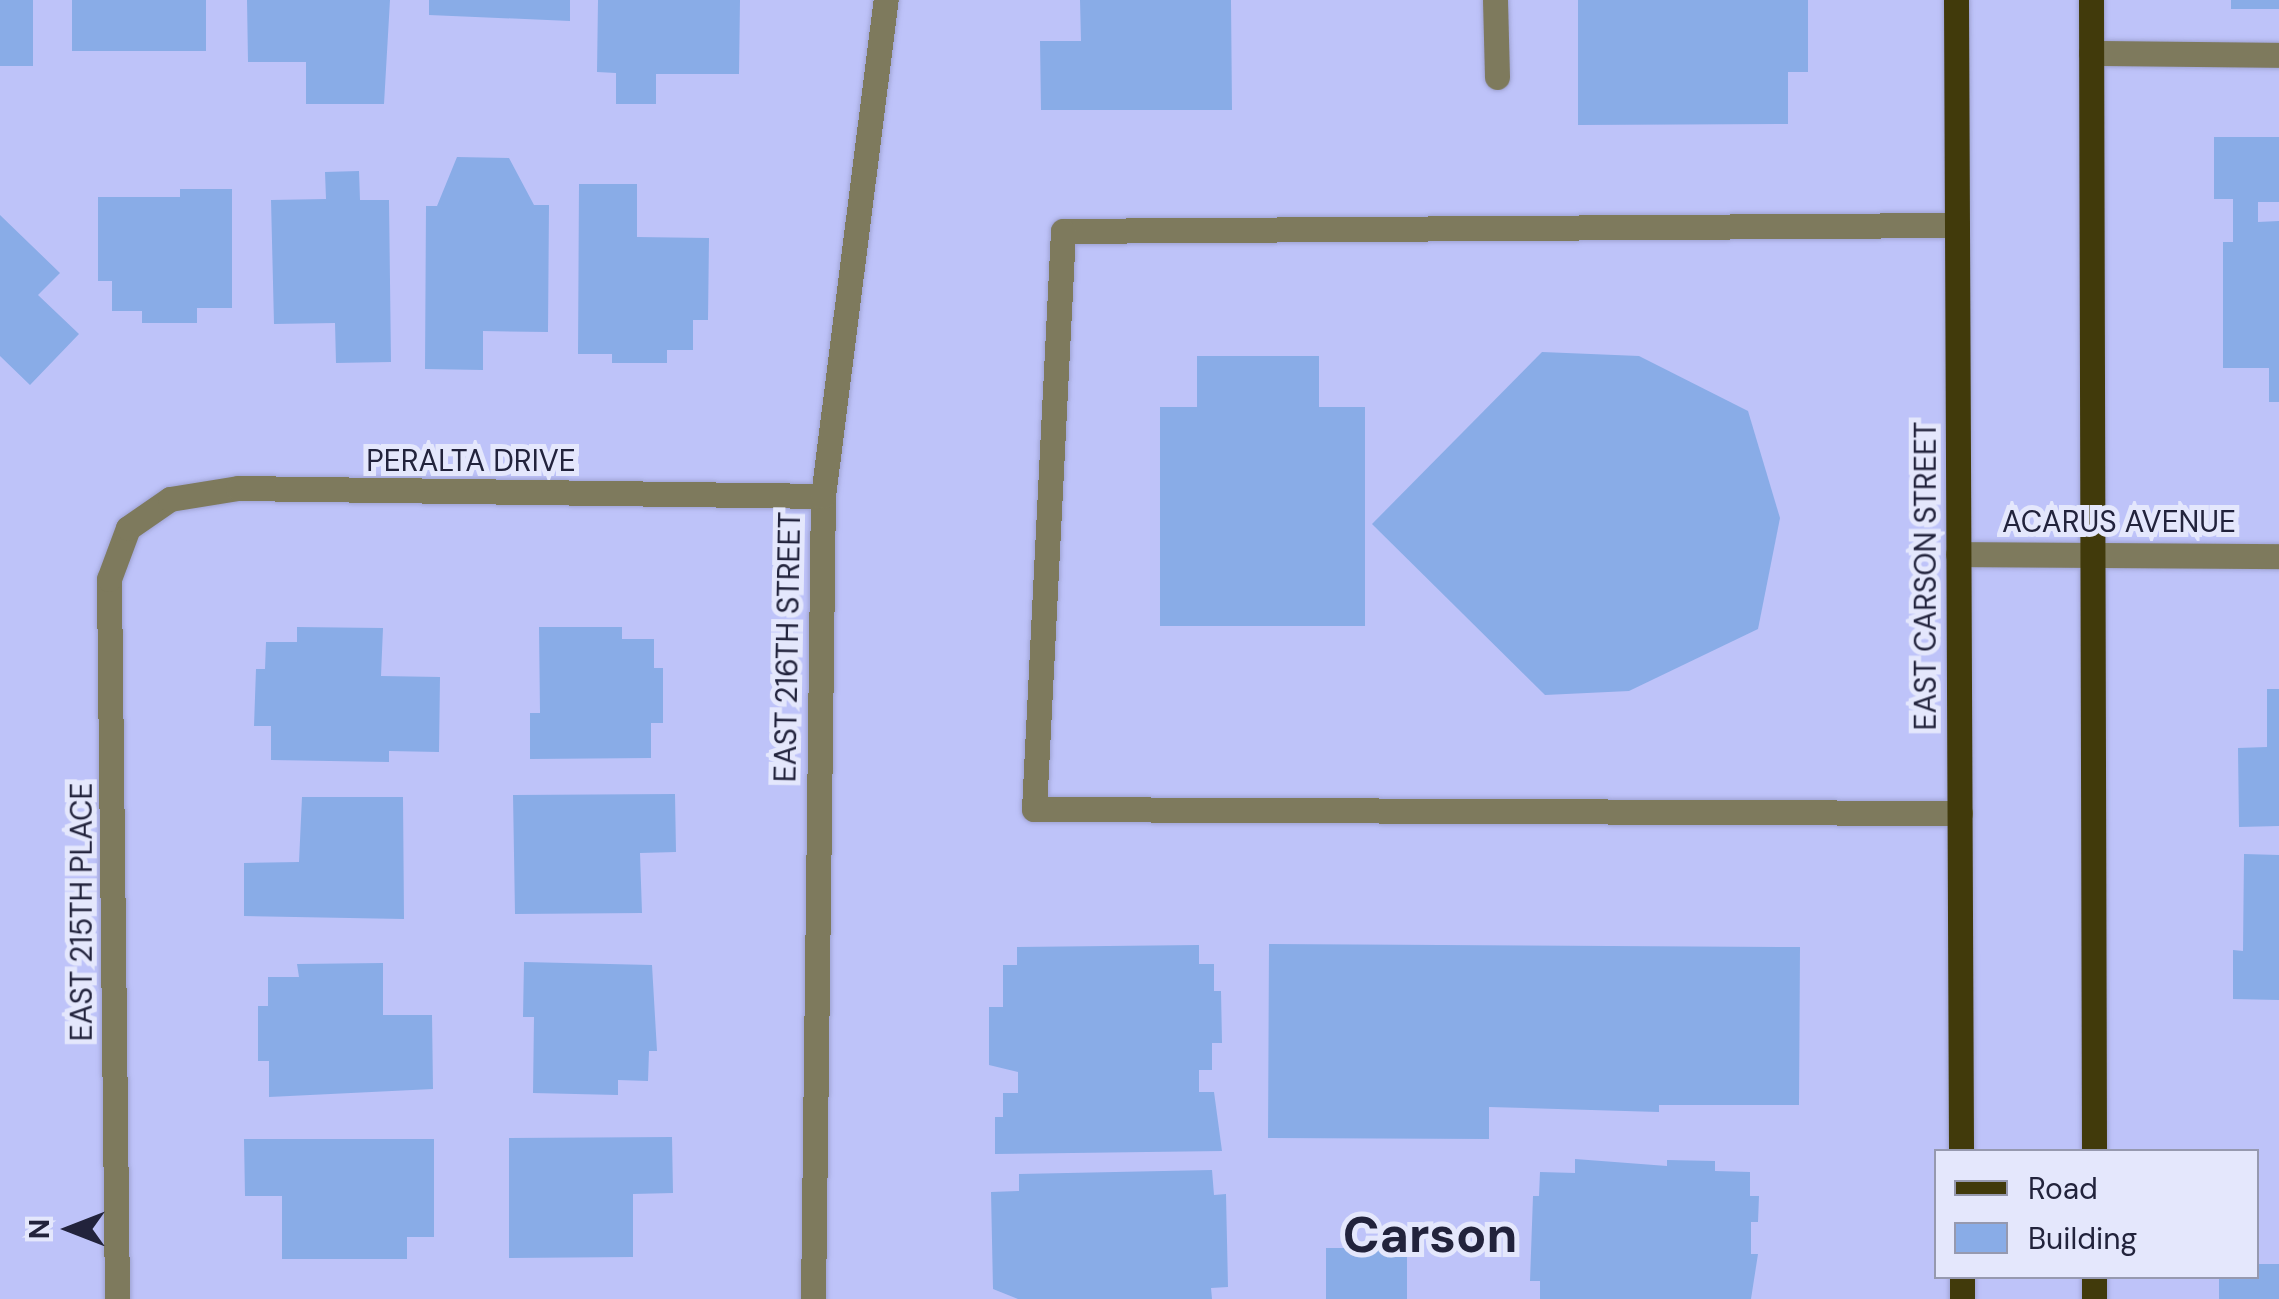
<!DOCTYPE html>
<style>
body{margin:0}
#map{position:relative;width:2279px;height:1299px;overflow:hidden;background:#bec3f9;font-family:"DM Sans",sans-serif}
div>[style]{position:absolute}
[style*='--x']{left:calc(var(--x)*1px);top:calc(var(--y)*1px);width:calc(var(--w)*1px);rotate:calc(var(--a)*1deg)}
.building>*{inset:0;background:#89ace7;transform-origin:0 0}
.roads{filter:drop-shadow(0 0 2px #9fa3d3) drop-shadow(0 0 2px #9fa3d3)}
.minor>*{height:25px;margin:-12.5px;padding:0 12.5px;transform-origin:12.5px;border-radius:12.5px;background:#7e7a5d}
.major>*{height:25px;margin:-12.5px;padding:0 12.5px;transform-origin:12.5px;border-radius:12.5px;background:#413a0b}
span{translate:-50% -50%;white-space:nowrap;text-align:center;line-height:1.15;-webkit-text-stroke:10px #e4e7fc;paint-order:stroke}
.street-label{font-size:30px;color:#22233c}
.town-label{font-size:50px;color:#22233c;font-weight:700}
.legend{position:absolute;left:1934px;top:1149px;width:325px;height:130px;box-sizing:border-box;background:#e4e7fc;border:2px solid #9699af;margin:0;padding:12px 18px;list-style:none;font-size:30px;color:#22233c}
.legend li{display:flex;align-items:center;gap:20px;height:50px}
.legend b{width:50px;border:2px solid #9699af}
.north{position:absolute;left:20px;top:1179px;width:100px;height:100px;-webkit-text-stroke:8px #e4e7fc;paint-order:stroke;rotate:270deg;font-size:28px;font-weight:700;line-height:40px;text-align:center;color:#22233c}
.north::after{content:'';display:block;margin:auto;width:35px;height:45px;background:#22233c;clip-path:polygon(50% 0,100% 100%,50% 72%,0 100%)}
</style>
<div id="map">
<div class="building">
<div style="left:0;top:0;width:33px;height:66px"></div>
<div style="left:72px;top:0;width:134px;height:51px"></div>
<div style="clip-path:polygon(247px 0,390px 0,384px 104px,306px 104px,306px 62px,248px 62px)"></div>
<div style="clip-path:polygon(429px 0,570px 0,570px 21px,429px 15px)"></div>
<div style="clip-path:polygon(598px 0,740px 0,739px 74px,656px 74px,656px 104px,616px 104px,616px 73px,597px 72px)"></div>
<div style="clip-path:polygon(1080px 0,1231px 0,1232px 110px,1041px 110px,1040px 41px,1081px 41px)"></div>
<div style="clip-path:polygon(1578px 0,1808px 0,1808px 72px,1788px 72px,1788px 124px,1578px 125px)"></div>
<div style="left:2231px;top:0;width:48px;height:9px"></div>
<div style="clip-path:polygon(2214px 137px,2279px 137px,2279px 202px,2258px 202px,2258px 222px,2279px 221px,2279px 402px,2269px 402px,2269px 368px,2223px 368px,2223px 242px,2233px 242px,2233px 199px,2214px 199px)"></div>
<div style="clip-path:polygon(457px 157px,509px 158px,534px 205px,549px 205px,548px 332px,483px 331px,483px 370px,425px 369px,426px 206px,437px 206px)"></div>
<div style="clip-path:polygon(359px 171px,360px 200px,389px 200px,391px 362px,336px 363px,335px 323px,274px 324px,271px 200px,326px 199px,325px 172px)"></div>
<div style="clip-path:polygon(579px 184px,637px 184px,637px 237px,709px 238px,708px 320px,693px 320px,693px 350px,667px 350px,667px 363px,612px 363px,612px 354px,578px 354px)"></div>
<div style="clip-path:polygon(180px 189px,232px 189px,232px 308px,197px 308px,197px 323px,142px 323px,142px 311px,112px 311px,112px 281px,98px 281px,98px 197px,180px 197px)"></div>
<div style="clip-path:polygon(0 215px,60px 273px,38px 295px,79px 334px,30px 385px,0 356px)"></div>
<div style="clip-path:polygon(1542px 352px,1639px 356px,1748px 411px,1780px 518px,1758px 629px,1629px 691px,1545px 695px,1372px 524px)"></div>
<div style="clip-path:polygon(1197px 356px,1319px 356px,1319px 407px,1365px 407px,1365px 626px,1160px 626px,1160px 407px,1197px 407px)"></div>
<div style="clip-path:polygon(297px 627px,383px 628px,381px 676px,440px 677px,439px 752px,389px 751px,389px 762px,271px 760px,271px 726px,254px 726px,256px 669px,265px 669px,266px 642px,297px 642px)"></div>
<div style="clip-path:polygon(539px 627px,622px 627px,622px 639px,654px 639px,654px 668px,663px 668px,663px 723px,651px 723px,651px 758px,530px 759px,530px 713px,540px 713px)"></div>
<div style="clip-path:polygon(2267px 689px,2279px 689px,2279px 826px,2239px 827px,2238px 748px,2267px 747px)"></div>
<div style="clip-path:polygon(675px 794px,676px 852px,640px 853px,642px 913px,515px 914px,513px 795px)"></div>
<div style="clip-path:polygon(302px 797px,403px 797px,404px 919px,244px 916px,244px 863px,299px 862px)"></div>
<div style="clip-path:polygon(2244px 854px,2279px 855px,2279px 1000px,2233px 999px,2233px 950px,2243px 951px)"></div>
<div style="clip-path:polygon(1269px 944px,1800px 947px,1799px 1105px,1659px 1105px,1659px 1112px,1489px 1107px,1489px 1139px,1268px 1138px)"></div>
<div style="clip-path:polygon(1199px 945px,1199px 964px,1214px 964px,1214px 991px,1221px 991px,1222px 1043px,1212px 1043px,1212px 1070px,1199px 1070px,1199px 1092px,1214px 1092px,1222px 1151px,995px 1154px,995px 1117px,1003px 1117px,1003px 1093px,1018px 1093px,1018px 1072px,989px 1065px,989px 1007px,1003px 1007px,1003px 965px,1017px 965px,1017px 947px)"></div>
<div style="clip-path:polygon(524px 962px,652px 965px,657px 1051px,649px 1051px,648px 1081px,618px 1080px,618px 1095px,533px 1093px,534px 1017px,523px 1017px)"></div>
<div style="clip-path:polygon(383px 963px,383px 1015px,432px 1015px,433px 1089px,269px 1097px,269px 1061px,258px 1061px,258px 1006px,268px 1006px,268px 977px,299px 977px,297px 964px)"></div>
<div style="clip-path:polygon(672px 1137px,673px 1193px,633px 1194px,633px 1257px,509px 1258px,509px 1138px)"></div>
<div style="clip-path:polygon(244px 1139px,434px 1139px,434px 1237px,407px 1237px,407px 1259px,282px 1259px,282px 1196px,245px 1196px)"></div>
<div style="clip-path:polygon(1575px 1159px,1667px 1166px,1667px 1160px,1715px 1161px,1715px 1171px,1750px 1172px,1750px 1196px,1759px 1196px,1758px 1222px,1751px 1222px,1751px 1254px,1758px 1254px,1751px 1299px,1540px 1299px,1540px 1281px,1530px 1281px,1533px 1196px,1539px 1196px,1540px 1172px,1575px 1173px)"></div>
<div style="clip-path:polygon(1212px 1170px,1214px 1195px,1226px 1194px,1228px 1287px,1211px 1288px,1212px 1299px,1018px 1299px,993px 1289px,991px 1192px,1019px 1191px,1019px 1174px)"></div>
<div style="left:1407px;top:1248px;width:51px;height:81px;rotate:90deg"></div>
<div style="clip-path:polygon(2256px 1264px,2279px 1264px,2279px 1299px,2219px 1299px,2219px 1276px,2256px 1276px)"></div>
</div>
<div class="roads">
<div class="minor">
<div style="--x:1495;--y:0;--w:77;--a:88.5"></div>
<div style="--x:2091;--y:53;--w:188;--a:0.6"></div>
<div style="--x:1957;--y:225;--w:894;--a:179.62"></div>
<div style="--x:1063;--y:231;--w:579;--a:92.87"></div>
<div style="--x:1034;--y:809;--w:926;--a:0.25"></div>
<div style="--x:1958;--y:554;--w:321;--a:0.4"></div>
<div style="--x:117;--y:1299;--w:720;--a:-90.64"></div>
<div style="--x:109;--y:579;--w:54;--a:-69.6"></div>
<div style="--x:128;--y:528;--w:51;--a:-34.6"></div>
<div style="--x:170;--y:499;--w:69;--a:-9.2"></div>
<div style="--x:238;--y:488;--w:585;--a:0.78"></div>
<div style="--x:813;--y:1299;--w:803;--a:-89.29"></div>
<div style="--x:823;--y:496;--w:500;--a:-82.8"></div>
</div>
<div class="major">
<div style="--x:1956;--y:0;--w:1152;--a:89.75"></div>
<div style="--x:2091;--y:0;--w:1152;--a:89.85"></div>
<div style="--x:1962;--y:1276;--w:23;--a:90"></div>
<div style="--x:2094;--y:1276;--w:23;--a:90"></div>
</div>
</div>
<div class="street-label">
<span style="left:471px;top:461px">PERALTA DRIVE</span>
<span style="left:2119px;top:522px">ACARUS AVENUE</span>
<span style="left:1926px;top:576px;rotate:-90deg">EAST CARSON STREET</span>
<span style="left:788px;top:647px;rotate:-89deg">EAST 216TH STREET</span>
<span style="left:82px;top:912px;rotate:-90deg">EAST 215TH PLACE</span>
</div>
<div class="town-label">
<span style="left:1430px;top:1236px">Carson</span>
</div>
<ul class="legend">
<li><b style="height:12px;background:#413a0b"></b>Road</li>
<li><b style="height:28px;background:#89ace7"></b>Building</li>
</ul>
<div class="north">N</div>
</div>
